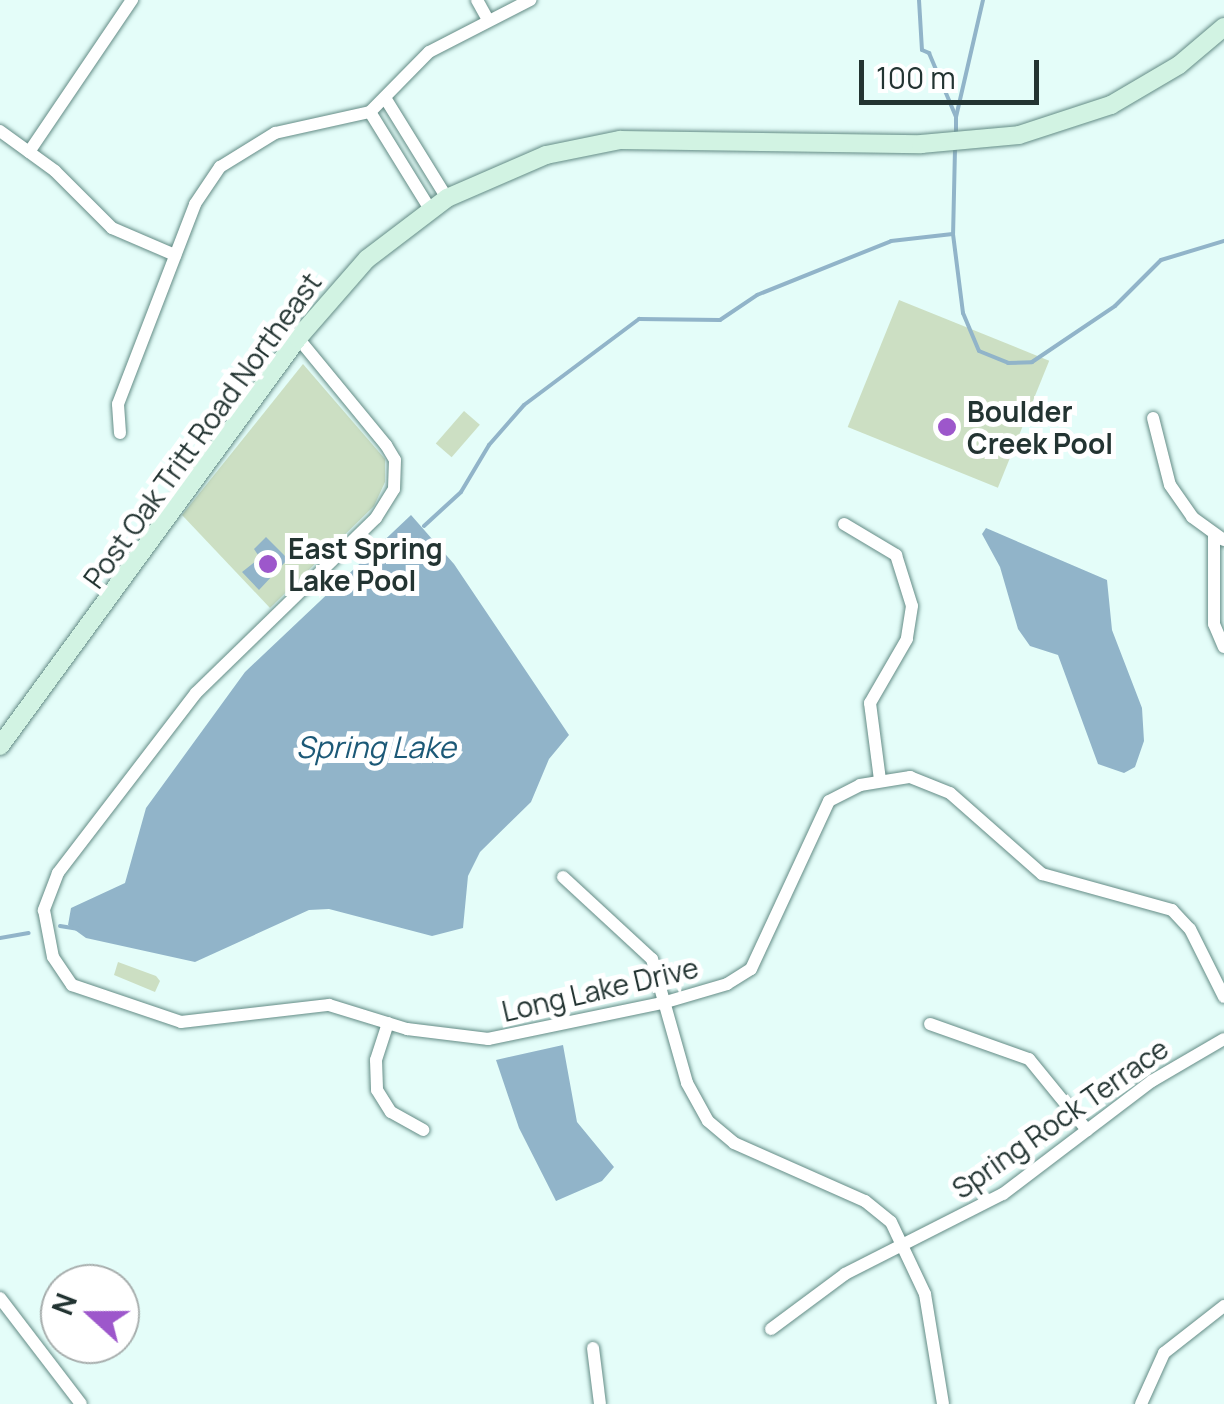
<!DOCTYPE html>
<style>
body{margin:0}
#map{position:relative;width:1224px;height:1404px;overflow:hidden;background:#e4fdf9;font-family:Manrope,sans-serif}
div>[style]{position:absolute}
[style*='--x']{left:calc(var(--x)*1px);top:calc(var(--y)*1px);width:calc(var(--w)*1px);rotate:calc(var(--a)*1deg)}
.green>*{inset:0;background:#ccdfc3;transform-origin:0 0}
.water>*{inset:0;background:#91b4c9}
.round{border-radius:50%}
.stream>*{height:4px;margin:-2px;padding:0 2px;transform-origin:2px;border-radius:2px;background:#91b4c9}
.roads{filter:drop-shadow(0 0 2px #648c86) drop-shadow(0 0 2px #648c86)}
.street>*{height:12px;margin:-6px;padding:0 6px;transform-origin:6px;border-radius:6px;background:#fff}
.secondary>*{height:18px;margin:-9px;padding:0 9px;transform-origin:9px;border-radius:9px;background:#d2f3e3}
.dots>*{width:28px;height:28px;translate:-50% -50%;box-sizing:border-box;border:5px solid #fff;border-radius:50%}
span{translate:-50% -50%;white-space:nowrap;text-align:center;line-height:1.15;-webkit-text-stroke:10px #fff;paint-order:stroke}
.poi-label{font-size:28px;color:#233432;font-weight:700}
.left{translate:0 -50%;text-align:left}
.street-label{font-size:28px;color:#233432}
.water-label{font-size:30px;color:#1c5977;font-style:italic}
.north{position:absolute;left:40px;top:1264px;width:100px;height:100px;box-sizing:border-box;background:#fff;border:2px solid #a7aead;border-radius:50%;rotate:291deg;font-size:28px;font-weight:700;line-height:40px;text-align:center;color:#233432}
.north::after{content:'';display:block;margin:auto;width:35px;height:45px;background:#9d57cb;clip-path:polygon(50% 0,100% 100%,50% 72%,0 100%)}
.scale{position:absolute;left:859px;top:60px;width:180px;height:45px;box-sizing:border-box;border:5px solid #233432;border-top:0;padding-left:12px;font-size:30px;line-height:35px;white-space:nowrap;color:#233432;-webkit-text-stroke:8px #fff;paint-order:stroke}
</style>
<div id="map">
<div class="green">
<div style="left:899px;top:300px;width:162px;height:137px;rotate:22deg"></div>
<div style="clip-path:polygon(303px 364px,385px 459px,385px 482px,374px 506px,270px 608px,182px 515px)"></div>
<div style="left:464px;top:411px;width:21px;height:43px;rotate:41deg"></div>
<div style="clip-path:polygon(118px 962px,156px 976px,160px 981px,155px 992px,114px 975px)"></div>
</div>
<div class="water">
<div class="round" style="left:935px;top:414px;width:24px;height:24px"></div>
<div style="clip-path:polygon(411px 515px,454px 564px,569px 735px,549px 759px,531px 802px,480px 852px,468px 876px,463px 928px,432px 936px,329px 909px,309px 910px,195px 962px,86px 938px,68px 925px,71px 908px,125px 883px,146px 808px,245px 672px)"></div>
<div style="clip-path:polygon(986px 528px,1107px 580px,1112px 630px,1142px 708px,1144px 741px,1135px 767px,1124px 773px,1098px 764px,1058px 655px,1030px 646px,1018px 629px,1000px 567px,982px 534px)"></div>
<div style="clip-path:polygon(266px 537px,288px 559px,259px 590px,242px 572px,260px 558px,254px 549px)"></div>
<div style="clip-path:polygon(563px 1045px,577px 1122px,614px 1167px,602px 1181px,556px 1201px,519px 1128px,496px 1060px)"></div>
</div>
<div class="stream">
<div style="--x:919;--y:0;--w:50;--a:86.6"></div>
<div style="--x:922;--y:50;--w:8;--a:23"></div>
<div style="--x:929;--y:53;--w:69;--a:67.1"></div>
<div style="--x:956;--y:117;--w:17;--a:90"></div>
<div style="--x:956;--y:117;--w:120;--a:-77"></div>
<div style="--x:955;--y:149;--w:85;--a:91.3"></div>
<div style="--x:953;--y:234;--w:80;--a:82.8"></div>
<div style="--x:963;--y:313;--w:41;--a:67.2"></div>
<div style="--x:979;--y:351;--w:31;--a:22"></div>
<div style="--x:1008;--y:363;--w:24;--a:-2"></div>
<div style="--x:1032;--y:362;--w:100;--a:-34"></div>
<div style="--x:1115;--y:306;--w:65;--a:-45"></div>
<div style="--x:1161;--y:260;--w:66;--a:-16.8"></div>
<div style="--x:424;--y:526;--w:50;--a:-42.6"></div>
<div style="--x:461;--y:492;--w:55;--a:-59.2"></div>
<div style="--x:489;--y:445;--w:53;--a:-48.8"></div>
<div style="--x:524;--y:405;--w:144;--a:-36.8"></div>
<div style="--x:639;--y:319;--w:81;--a:0.7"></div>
<div style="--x:720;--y:320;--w:45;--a:-34"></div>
<div style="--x:757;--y:295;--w:144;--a:-21.9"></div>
<div style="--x:891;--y:241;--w:62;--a:-6.4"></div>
<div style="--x:60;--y:926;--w:19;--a:9"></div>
<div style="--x:0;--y:938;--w:29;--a:-10"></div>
</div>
<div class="roads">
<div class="street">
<div style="--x:477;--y:0;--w:23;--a:61"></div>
<div style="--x:387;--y:101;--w:114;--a:58.3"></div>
<div style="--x:370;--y:112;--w:114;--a:58.3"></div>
<div style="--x:0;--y:131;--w:68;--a:36"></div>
<div style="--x:55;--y:171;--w:81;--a:45"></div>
<div style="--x:112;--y:228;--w:69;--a:23.2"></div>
<div style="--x:29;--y:152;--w:184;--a:-55.9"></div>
<div style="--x:298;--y:338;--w:139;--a:50.6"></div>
<div style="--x:386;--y:445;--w:17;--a:59"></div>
<div style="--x:395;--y:460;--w:29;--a:92"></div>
<div style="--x:394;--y:489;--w:34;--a:122"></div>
<div style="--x:376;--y:518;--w:251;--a:135.8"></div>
<div style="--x:196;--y:693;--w:227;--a:127.5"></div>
<div style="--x:58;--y:873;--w:40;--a:111"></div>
<div style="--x:44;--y:910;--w:48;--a:79.2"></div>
<div style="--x:53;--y:957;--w:34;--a:56"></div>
<div style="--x:72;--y:985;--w:115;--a:18.7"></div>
<div style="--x:181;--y:1022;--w:149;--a:-6.6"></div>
<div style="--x:329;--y:1005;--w:82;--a:17.1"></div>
<div style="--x:407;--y:1029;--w:82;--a:7"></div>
<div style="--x:488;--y:1039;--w:182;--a:-11.7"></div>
<div style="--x:666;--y:1002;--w:64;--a:-16.4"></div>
<div style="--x:727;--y:984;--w:28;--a:-32"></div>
<div style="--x:751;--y:969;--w:185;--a:-65.1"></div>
<div style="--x:829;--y:801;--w:35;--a:-27"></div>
<div style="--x:860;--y:785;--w:51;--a:-9.1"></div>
<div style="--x:910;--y:777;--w:43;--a:21.8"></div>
<div style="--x:950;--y:793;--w:123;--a:41.4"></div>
<div style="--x:1042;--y:874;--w:135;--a:15.5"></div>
<div style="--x:1172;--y:910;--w:26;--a:47"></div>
<div style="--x:1190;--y:929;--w:76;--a:63.4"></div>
<div style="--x:1153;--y:418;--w:69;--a:75.8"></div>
<div style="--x:1170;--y:485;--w:39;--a:55"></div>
<div style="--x:1192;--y:517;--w:39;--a:36"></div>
<div style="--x:120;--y:433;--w:29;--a:-94"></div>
<div style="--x:118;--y:404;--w:214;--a:-68.9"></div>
<div style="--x:195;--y:204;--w:45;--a:-56"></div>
<div style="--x:220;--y:167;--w:65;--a:-31.7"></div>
<div style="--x:275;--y:133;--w:97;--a:-12.5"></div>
<div style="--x:370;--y:112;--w:84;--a:-45.5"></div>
<div style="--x:429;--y:52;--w:114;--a:-27.2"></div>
<div style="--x:844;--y:524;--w:61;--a:30.8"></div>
<div style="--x:896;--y:555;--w:53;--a:72.6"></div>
<div style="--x:912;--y:606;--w:33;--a:99"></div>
<div style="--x:907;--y:639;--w:74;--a:120"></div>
<div style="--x:870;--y:703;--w:78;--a:82.6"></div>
<div style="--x:1214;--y:535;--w:89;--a:90"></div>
<div style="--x:1214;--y:624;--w:25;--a:67"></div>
<div style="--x:563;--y:877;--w:121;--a:42.7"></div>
<div style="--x:652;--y:959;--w:129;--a:74.2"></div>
<div style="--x:687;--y:1083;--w:43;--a:61.1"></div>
<div style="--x:708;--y:1121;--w:34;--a:40"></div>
<div style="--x:734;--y:1143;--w:143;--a:23.9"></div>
<div style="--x:865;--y:1201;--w:33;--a:39"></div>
<div style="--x:891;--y:1222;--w:80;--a:64.7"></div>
<div style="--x:925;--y:1294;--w:111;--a:80.7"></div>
<div style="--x:388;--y:1023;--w:39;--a:108"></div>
<div style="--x:376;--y:1060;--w:30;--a:88"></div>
<div style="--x:377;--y:1090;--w:26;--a:58"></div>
<div style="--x:391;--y:1112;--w:37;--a:29"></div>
<div style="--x:930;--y:1024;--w:105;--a:19.5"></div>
<div style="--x:1029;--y:1059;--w:92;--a:50.8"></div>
<div style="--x:0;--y:1298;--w:133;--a:52.6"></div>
<div style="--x:771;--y:1329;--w:92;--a:-36.6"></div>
<div style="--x:845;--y:1274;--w:177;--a:-26.9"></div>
<div style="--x:1003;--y:1194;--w:187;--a:-37.2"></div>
<div style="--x:1152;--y:1081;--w:83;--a:-30.3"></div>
<div style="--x:593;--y:1348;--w:56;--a:82.9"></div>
<div style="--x:1141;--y:1404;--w:56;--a:-65.7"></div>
<div style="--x:1164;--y:1353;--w:76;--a:-38.1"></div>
</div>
<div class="secondary">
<div style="--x:0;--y:746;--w:505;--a:-53.86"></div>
<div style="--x:298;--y:338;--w:105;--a:-48.9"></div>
<div style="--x:367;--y:259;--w:101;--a:-37.3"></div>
<div style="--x:447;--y:198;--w:108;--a:-23.5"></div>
<div style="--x:546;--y:155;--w:76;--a:-11.5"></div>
<div style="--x:620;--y:140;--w:301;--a:0.8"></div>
<div style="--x:921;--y:144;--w:98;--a:-5.2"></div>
<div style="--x:1019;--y:135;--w:97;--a:-18.1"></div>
<div style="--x:1111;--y:105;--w:79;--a:-30.5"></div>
<div style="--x:1179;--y:65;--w:59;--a:-40.2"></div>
</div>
</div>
<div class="dots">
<div style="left:947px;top:427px;background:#9d57cb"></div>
<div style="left:268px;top:564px;background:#9d57cb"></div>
</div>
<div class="poi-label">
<span class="left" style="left:967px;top:427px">Boulder<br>Creek Pool</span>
<span class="left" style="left:288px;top:564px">East Spring<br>Lake Pool</span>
</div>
<div class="street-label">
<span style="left:202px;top:430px;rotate:-54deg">Post Oak Tritt Road Northeast</span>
<span style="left:600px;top:989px;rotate:-13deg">Long Lake Drive</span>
<span style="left:1060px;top:1118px;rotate:-35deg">Spring Rock Terrace</span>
</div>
<div class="water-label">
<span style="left:376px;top:747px">Spring Lake</span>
</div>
<div class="north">N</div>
<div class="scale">100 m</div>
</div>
